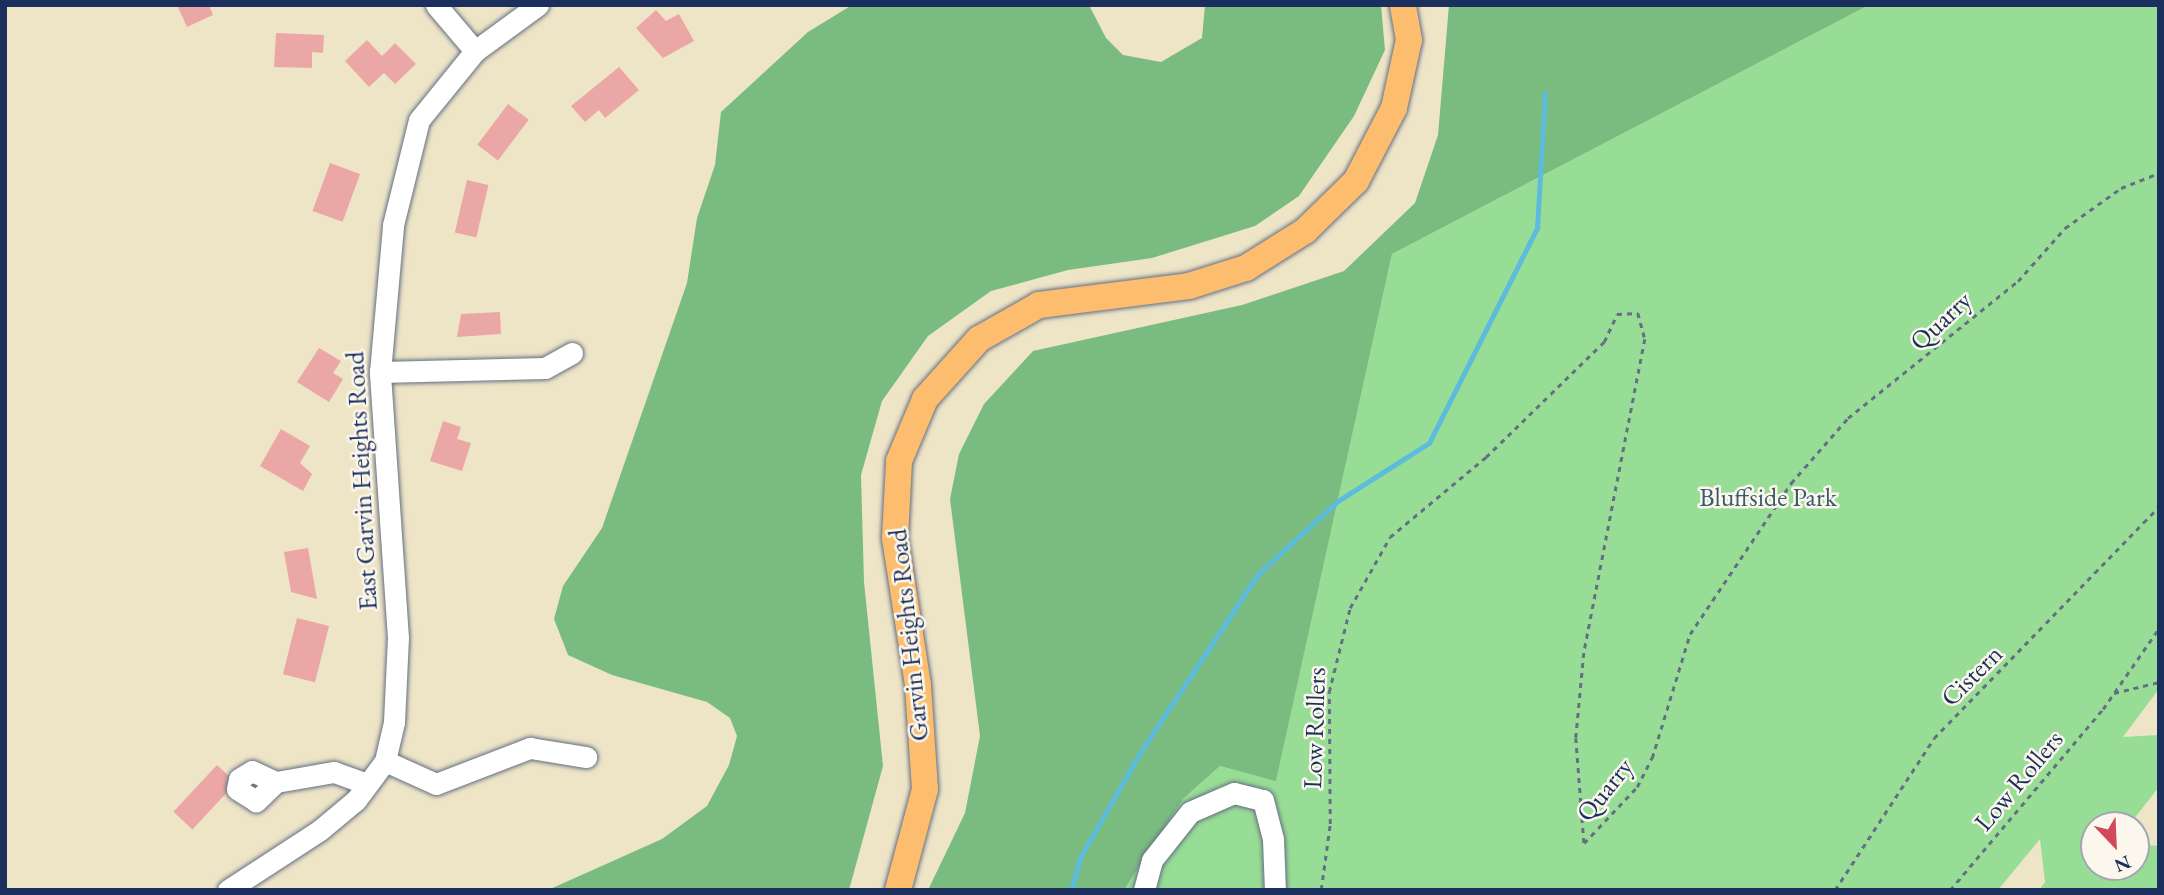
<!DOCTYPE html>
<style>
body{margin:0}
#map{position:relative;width:2164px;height:895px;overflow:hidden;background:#eee5c7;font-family:"EB Garamond",serif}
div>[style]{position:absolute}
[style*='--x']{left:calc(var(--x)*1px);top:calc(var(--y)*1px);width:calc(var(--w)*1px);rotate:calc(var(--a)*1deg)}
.green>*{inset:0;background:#98dd96}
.forest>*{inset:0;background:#7abc7f}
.stream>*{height:4.5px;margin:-2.25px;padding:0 2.25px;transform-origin:2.25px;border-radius:2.25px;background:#5dbcdb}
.building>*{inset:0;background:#eba7a6;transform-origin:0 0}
.path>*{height:2.5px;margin-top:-1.25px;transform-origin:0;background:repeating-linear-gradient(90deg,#656f83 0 5px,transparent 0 10px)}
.roads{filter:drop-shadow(0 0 2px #656f83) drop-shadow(0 0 2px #656f83)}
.minor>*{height:21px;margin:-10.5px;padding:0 10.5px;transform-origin:10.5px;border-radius:10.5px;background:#fff}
.major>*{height:26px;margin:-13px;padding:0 13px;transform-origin:13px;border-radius:13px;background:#fcbd6e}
span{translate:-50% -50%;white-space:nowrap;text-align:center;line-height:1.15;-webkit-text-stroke:5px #fbf7ec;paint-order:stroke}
.street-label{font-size:26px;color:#1b2f5e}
.park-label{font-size:26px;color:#3a5a6c}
.frame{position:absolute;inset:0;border:7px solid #1b2f5e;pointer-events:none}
.north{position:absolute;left:2080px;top:811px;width:70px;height:70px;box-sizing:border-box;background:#fbf7ec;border:2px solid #a1a7b3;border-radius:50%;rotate:157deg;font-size:19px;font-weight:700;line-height:28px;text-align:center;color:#1b2f5e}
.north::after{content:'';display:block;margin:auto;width:24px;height:32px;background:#d1495b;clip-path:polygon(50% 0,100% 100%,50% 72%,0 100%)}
</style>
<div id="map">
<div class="green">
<div style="clip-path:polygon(1869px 5px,2159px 5px,2159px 689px,2123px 737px,2159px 735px,2159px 787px,2129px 825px,2094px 825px,2094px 867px,2136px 867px,2136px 833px,2148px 845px,2159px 846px,2159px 890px,2039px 890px,2045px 882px,2040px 839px,1998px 890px,1124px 890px,1183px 799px,1220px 766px,1276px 780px,1392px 254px)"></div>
</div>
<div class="forest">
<div style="clip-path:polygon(852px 5px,1089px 5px,1106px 38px,1123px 55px,1161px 62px,1202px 38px,1205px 5px,1381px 5px,1385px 50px,1354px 116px,1299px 196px,1255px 226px,1152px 258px,1068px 270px,991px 291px,928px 336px,882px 401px,861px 475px,864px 582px,883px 766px,849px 890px,548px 890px,662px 839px,707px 806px,729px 765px,737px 736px,730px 718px,707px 702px,612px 675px,568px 655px,554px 619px,563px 586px,602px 528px,687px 283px,697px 218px,715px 165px,721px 112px,808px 32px)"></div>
<div style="clip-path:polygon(1449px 5px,1869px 5px,1392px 254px,1276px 781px,1220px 766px,1183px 799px,1124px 890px,928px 890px,965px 813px,980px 736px,950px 499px,959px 454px,984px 404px,1033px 351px,1242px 305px,1344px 271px,1415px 203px,1438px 135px)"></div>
</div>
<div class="stream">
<div style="--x:1071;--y:890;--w:35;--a:-74"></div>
<div style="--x:1081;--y:856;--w:119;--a:-60.2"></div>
<div style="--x:1140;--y:753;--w:214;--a:-56.6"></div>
<div style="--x:1258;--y:574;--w:108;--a:-42.4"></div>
<div style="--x:1338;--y:501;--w:108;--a:-32.5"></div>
<div style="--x:1429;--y:443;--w:241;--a:-63.3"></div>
<div style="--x:1537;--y:228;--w:134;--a:-86.6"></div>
</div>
<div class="building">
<div style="clip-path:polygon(177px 5px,209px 5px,213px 15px,187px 27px)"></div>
<div style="clip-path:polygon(656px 10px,666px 21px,679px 14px,694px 41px,663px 58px,636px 28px)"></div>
<div style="clip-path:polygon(276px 33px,324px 35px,323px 53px,312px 52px,312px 68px,274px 67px)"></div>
<div style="clip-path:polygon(367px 40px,382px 56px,395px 43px,416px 64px,395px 84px,384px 73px,369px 87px,345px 61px)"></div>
<div style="clip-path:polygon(619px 67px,639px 90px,605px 118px,599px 110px,585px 122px,571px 106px)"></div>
<div style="left:508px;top:104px;width:26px;height:51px;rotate:37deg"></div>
<div style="left:330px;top:163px;width:32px;height:51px;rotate:20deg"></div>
<div style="left:467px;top:180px;width:22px;height:54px;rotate:13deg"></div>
<div style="clip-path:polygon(500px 312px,501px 334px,457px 337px,461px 314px)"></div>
<div style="clip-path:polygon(319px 348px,341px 361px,333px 373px,343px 379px,329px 402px,297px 382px)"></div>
<div style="clip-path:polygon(443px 421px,461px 427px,457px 439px,471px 443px,462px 471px,430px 461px)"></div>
<div style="clip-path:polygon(281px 429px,310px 446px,300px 463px,312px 474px,303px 491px,260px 466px)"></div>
<div style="clip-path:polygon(308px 548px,317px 599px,291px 592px,284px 552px)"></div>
<div style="left:297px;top:618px;width:33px;height:58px;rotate:14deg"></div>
<div style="left:217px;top:765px;width:26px;height:64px;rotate:43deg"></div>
</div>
<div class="path">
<div style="--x:2114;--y:693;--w:46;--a:-13.7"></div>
<div style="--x:1321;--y:890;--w:67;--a:-82.2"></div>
<div style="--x:1330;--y:824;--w:132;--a:-90.4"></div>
<div style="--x:1329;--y:692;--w:87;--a:-76"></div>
<div style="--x:1350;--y:608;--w:81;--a:-60.6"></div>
<div style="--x:1390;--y:537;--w:125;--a:-39.8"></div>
<div style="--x:1486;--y:457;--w:165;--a:-44.3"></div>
<div style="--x:1604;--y:342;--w:31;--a:-65"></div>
<div style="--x:1617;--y:314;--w:21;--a:-3"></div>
<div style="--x:1638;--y:313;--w:27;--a:75"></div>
<div style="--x:1645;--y:339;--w:320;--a:101"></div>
<div style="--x:1584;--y:653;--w:85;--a:95.4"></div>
<div style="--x:1576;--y:738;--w:105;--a:85.6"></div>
<div style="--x:1584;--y:843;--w:77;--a:-46.6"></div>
<div style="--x:1637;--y:787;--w:33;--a:-63"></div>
<div style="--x:1652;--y:758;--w:130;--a:-73"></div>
<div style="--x:1690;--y:634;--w:182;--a:-56.2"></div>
<div style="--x:1791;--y:483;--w:86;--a:-48.8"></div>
<div style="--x:1848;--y:418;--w:218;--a:-38.9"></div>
<div style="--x:2018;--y:281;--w:71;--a:-48.4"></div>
<div style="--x:2065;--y:228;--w:69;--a:-35.5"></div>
<div style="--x:2121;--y:188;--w:41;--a:-21.5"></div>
<div style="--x:1835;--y:890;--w:181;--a:-56.9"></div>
<div style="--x:1934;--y:738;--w:322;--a:-45.8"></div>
<div style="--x:1950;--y:890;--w:237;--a:-49.8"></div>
<div style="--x:2103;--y:709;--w:98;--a:-55.3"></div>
</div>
<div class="roads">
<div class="minor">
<div style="--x:436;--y:5;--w:60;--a:49.7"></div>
<div style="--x:380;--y:372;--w:165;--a:-1.4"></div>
<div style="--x:545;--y:368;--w:31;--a:-29"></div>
<div style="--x:385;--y:761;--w:56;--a:24.3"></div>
<div style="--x:436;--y:784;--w:101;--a:-21"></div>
<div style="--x:530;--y:748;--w:57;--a:9.1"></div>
<div style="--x:252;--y:771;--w:26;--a:25"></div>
<div style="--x:276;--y:782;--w:28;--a:136"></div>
<div style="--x:256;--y:801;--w:22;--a:-148"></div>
<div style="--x:237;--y:789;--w:10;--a:-79"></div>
<div style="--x:239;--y:779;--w:15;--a:-32"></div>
<div style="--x:276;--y:782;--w:59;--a:-9.8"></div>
<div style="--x:334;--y:772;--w:35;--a:20"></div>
<div style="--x:228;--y:890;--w:110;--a:-33.1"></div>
<div style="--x:320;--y:830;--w:47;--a:-39.8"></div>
<div style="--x:356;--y:800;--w:49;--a:-53.4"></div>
<div style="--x:385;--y:761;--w:40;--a:-77"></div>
<div style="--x:394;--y:722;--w:84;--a:-87.3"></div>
<div style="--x:398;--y:638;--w:267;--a:-93.9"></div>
<div style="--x:380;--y:372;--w:148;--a:-84.9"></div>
<div style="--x:393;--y:225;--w:108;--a:-76.1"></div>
<div style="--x:419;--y:120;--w:89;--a:-50.9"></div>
<div style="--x:475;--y:51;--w:78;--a:-36.1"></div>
<div style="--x:1144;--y:890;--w:31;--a:-75"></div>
<div style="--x:1152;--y:860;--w:61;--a:-51.6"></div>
<div style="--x:1190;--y:812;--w:48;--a:-23.4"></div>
<div style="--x:1234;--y:793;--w:30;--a:14"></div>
<div style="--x:1263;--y:800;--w:40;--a:75.6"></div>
<div style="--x:1273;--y:839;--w:51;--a:87.8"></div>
</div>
<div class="major">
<div style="--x:898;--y:890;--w:105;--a:-75"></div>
<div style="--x:925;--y:789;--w:104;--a:-93.9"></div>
<div style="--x:918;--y:685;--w:149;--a:-98.9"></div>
<div style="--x:895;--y:538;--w:77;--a:-87"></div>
<div style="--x:899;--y:461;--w:67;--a:-67.2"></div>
<div style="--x:925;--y:399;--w:81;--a:-48"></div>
<div style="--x:979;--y:339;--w:69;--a:-29.5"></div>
<div style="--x:1039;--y:305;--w:151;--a:-7.2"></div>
<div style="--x:1189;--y:286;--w:60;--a:-17.5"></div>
<div style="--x:1246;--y:268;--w:70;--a:-32.1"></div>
<div style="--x:1305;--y:231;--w:71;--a:-44.4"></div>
<div style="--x:1356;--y:181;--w:82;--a:-62.5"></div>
<div style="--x:1394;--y:108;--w:70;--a:-77.6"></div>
<div style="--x:1409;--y:40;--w:36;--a:-100"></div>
</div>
</div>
<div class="street-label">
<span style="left:1941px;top:321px;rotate:-43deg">Quarry</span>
<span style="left:362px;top:481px;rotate:-93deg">East Garvin Heights Road</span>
<span style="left:909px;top:635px;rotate:-96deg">Garvin Heights Road</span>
<span style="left:1972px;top:676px;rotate:-45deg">Cistern</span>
<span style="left:1315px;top:728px;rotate:-88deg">Low Rollers</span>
<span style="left:2019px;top:781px;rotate:-50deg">Low Rollers</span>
<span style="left:1605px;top:790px;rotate:-51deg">Quarry</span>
</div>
<div class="park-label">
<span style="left:1768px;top:498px">Bluffside Park</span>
</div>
<div class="frame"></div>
<div class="north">N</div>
</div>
